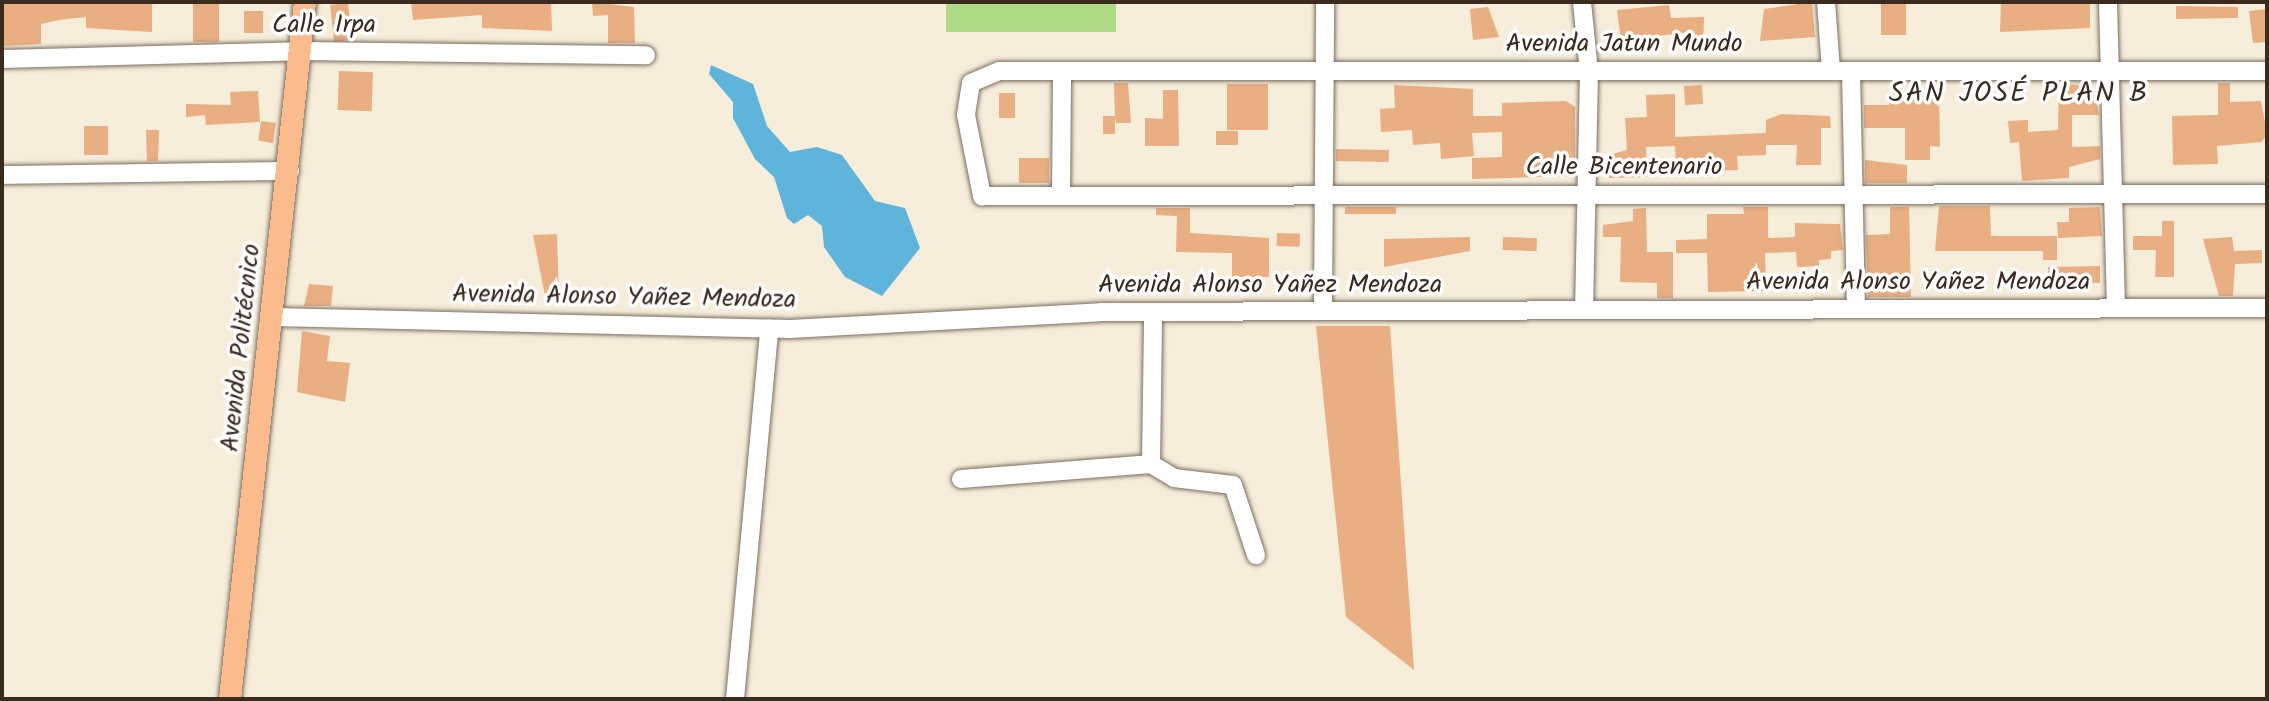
<!DOCTYPE html>
<meta charset="utf-8">
<style>
body{margin:0}
#map{position:relative;width:2269px;height:701px;overflow:hidden;background:#f6edda;font-family:Kalam,sans-serif}
div>[style]{position:absolute}
[style*='--x']{left:calc(var(--x)*1px);top:calc(var(--y)*1px);width:calc(var(--w)*1px);rotate:calc(var(--a)*1deg)}
.green>*{inset:0;background:#afda86;transform-origin:0 0}
.water>*{inset:0;background:#5eb4da}
.building>*{inset:0;background:#e9ae82;transform-origin:0 0}
.roads{filter:drop-shadow(0 0 2px #7c6e60) drop-shadow(0 0 2px #7c6e60)}
.minor>*{height:18px;margin:-9px;padding:0 9px;transform-origin:9px;border-radius:9px;background:#fff}
.major>*{height:22px;margin:-11px;padding:0 11px;transform-origin:11px;border-radius:11px;background:#fbbb8c}
span{translate:-50% -50%;white-space:nowrap;text-align:center;line-height:1.15;-webkit-text-stroke:7px #fff;paint-order:stroke}
.street-label{font-size:26px;color:#3b2a1e}
.neighbourhood-label{font-size:28px;color:#3b2a1e;letter-spacing:2px}
.frame{position:absolute;inset:0;border:4px solid #3b2a1e;pointer-events:none}
</style>
<div id="map">
<div class="green">
<div style="left:946px;top:2px;width:170px;height:30px"></div>
</div>
<div class="water">
<div style="clip-path:polygon(711px 65px,753px 84px,767px 126px,790px 152px,817px 147px,842px 155px,875px 201px,905px 208px,920px 248px,882px 296px,845px 277px,824px 247px,822px 226px,808px 215px,794px 224px,787px 218px,774px 177px,755px 159px,733px 118px,733px 102px,709px 74px)"></div>
</div>
<div class="building">
<div style="clip-path:polygon(2px 2px,152px 2px,152px 32px,86px 28px,86px 17px,59px 20px,41px 24px,41px 44px,2px 46px)"></div>
<div style="left:193px;top:2px;width:26px;height:40px"></div>
<div style="clip-path:polygon(411px 2px,551px 2px,552px 31px,482px 28px,482px 15px,413px 20px)"></div>
<div style="clip-path:polygon(592px 2px,634px 7px,635px 43px,608px 43px,608px 15px,593px 16px)"></div>
<div style="clip-path:polygon(1812px 2px,1815px 37px,1760px 41px,1764px 9px)"></div>
<div style="left:1881px;top:2px;width:25px;height:33px"></div>
<div style="clip-path:polygon(2001px 2px,2090px 2px,2090px 28px,2000px 32px)"></div>
<div style="left:348px;top:3px;width:37px;height:18px;rotate:84deg"></div>
<div style="clip-path:polygon(1669px 5px,1671px 18px,1704px 17px,1703px 48px,1689px 47px,1689px 32px,1621px 41px,1617px 10px)"></div>
<div style="clip-path:polygon(2176px 6px,2238px 7px,2238px 18px,2176px 19px)"></div>
<div style="clip-path:polygon(1488px 7px,1499px 37px,1473px 40px,1470px 9px)"></div>
<div style="clip-path:polygon(2267px 9px,2267px 42px,2253px 43px,2249px 11px)"></div>
<div style="left:263px;top:11px;width:22px;height:19px;rotate:90deg"></div>
<div style="left:339px;top:71px;width:34px;height:39px;rotate:2deg"></div>
<div style="clip-path:polygon(1114px 83px,1128px 83px,1131px 123px,1116px 123px,1115px 117px,1115px 134px,1103px 134px,1103px 116px,1115px 116px)"></div>
<div style="clip-path:polygon(2059px 83px,2093px 87px,2099px 115px,2072px 115px,2072px 147px,2100px 146px,2100px 159px,2069px 167px,2069px 178px,2022px 181px,2019px 142px,2010px 143px,2008px 121px,2028px 120px,2028px 132px,2058px 130px)"></div>
<div style="clip-path:polygon(2218px 83px,2230px 83px,2230px 102px,2261px 101px,2267px 133px,2262px 142px,2217px 146px,2218px 164px,2173px 165px,2172px 116px,2218px 115px)"></div>
<div style="left:1227px;top:84px;width:41px;height:46px"></div>
<div style="clip-path:polygon(1394px 85px,1473px 89px,1473px 116px,1502px 116px,1502px 103px,1566px 101px,1575px 107px,1575px 176px,1472px 179px,1472px 158px,1502px 157px,1502px 132px,1472px 133px,1474px 156px,1441px 159px,1440px 143px,1413px 145px,1412px 130px,1381px 132px,1380px 109px,1395px 108px)"></div>
<div style="left:1702px;top:85px;width:19px;height:18px;rotate:87deg"></div>
<div style="clip-path:polygon(1163px 90px,1178px 90px,1179px 146px,1145px 146px,1145px 118px,1163px 119px)"></div>
<div style="clip-path:polygon(258px 91px,260px 122px,206px 125px,205px 115px,186px 117px,186px 104px,231px 105px,230px 92px)"></div>
<div style="clip-path:polygon(1939px 92px,1940px 147px,1930px 146px,1930px 160px,1905px 160px,1905px 128px,1864px 128px,1864px 105px,1889px 105px,1890px 94px)"></div>
<div style="left:999px;top:93px;width:16px;height:25px"></div>
<div style="clip-path:polygon(1675px 94px,1675px 137px,1766px 133px,1766px 120px,1781px 114px,1830px 116px,1831px 128px,1821px 128px,1821px 165px,1796px 165px,1797px 145px,1766px 145px,1766px 155px,1737px 156px,1738px 170px,1709px 171px,1676px 167px,1675px 146px,1646px 147px,1647px 177px,1609px 178px,1609px 155px,1627px 150px,1625px 118px,1647px 117px,1646px 95px)"></div>
<div style="left:261px;top:121px;width:15px;height:20px;rotate:8deg"></div>
<div style="left:84px;top:126px;width:24px;height:29px"></div>
<div style="clip-path:polygon(146px 130px,159px 130px,158px 161px,147px 161px)"></div>
<div style="left:1216px;top:131px;width:22px;height:14px"></div>
<div style="left:1336px;top:149px;width:53px;height:12px;rotate:1deg"></div>
<div style="left:1019px;top:158px;width:30px;height:25px"></div>
<div style="clip-path:polygon(1865px 160px,1907px 165px,1907px 183px,1865px 183px)"></div>
<div style="clip-path:polygon(1939px 206px,1990px 206px,1991px 236px,2057px 236px,2057px 260px,2043px 260px,2043px 251px,1935px 251px)"></div>
<div style="left:1345px;top:207px;width:51px;height:7px"></div>
<div style="clip-path:polygon(1743px 207px,1768px 207px,1768px 238px,1795px 237px,1795px 223px,1840px 224px,1843px 250px,1831px 251px,1831px 259px,1819px 260px,1819px 266px,1797px 267px,1796px 252px,1765px 253px,1766px 291px,1708px 292px,1707px 253px,1676px 253px,1676px 240px,1707px 239px,1707px 214px,1744px 214px)"></div>
<div style="clip-path:polygon(1890px 207px,1909px 207px,1911px 297px,1868px 297px,1866px 235px,1890px 234px)"></div>
<div style="clip-path:polygon(2100px 207px,2102px 236px,2058px 238px,2057px 222px,2069px 222px,2069px 208px)"></div>
<div style="clip-path:polygon(1156px 208px,1190px 208px,1190px 233px,1269px 238px,1269px 277px,1232px 277px,1232px 253px,1176px 252px,1177px 216px,1156px 215px)"></div>
<div style="clip-path:polygon(1646px 208px,1647px 252px,1673px 252px,1673px 298px,1657px 298px,1657px 283px,1620px 282px,1621px 237px,1603px 237px,1603px 225px,1633px 221px,1633px 209px)"></div>
<div style="clip-path:polygon(2162px 221px,2174px 221px,2174px 277px,2155px 277px,2156px 250px,2133px 250px,2133px 236px,2162px 236px)"></div>
<div style="left:1277px;top:233px;width:23px;height:13px;rotate:2deg"></div>
<div style="clip-path:polygon(557px 234px,559px 301px,546px 301px,533px 235px)"></div>
<div style="clip-path:polygon(1470px 237px,1470px 251px,1384px 267px,1384px 239px)"></div>
<div style="left:1503px;top:237px;width:34px;height:13px;rotate:2deg"></div>
<div style="clip-path:polygon(2232px 237px,2234px 251px,2262px 250px,2262px 263px,2235px 264px,2233px 296px,2219px 296px,2203px 239px)"></div>
<div style="clip-path:polygon(2100px 266px,2100px 283px,2048px 281px,2048px 267px)"></div>
<div style="clip-path:polygon(309px 284px,333px 286px,331px 306px,304px 306px)"></div>
<div style="clip-path:polygon(1316px 326px,1390px 326px,1414px 670px,1346px 617px)"></div>
<div style="clip-path:polygon(302px 331px,330px 336px,327px 361px,350px 363px,345px 402px,297px 392px)"></div>
</div>
<div class="roads">
<div class="minor">
<div style="--x:1582;--y:2;--w:70;--a:84.3"></div>
<div style="--x:1589;--y:72;--w:238;--a:91.2"></div>
<div style="--x:1826;--y:2;--w:68;--a:85.8"></div>
<div style="--x:2108;--y:2;--w:306;--a:88.5"></div>
<div style="--x:2;--y:59;--w:298;--a:-1.5"></div>
<div style="--x:300;--y:51;--w:346;--a:0.7"></div>
<div style="--x:1851;--y:71;--w:238;--a:88.8"></div>
<div style="--x:2267;--y:71;--w:1268;--a:180"></div>
<div style="--x:999;--y:71;--w:30;--a:157"></div>
<div style="--x:971;--y:83;--w:32;--a:99"></div>
<div style="--x:966;--y:115;--w:83;--a:78.8"></div>
<div style="--x:982;--y:196;--w:1285;--a:-0.09"></div>
<div style="--x:2;--y:175;--w:288;--a:-0.8"></div>
<div style="--x:1061;--y:195;--w:122;--a:-89.5"></div>
<div style="--x:1323;--y:311;--w:309;--a:-89.6"></div>
<div style="--x:274;--y:317;--w:516;--a:1.33"></div>
<div style="--x:790;--y:329;--w:311;--a:-3.1"></div>
<div style="--x:1101;--y:312;--w:1166;--a:-0.2"></div>
<div style="--x:1151;--y:464;--w:152;--a:-89.2"></div>
<div style="--x:961;--y:479;--w:191;--a:-4.5"></div>
<div style="--x:1151;--y:464;--w:27;--a:31"></div>
<div style="--x:1174;--y:478;--w:59;--a:6.8"></div>
<div style="--x:1233;--y:485;--w:74;--a:71.8"></div>
<div style="--x:735;--y:699;--w:372;--a:-84.7"></div>
</div>
<div class="major">
<div style="--x:230;--y:699;--w:701;--a:-83.86"></div>
</div>
</div>
<div class="street-label">
<span style="left:324px;top:26px">Calle Irpa</span>
<span style="left:1624px;top:45px">Avenida Jatun Mundo</span>
<span style="left:1624px;top:168px">Calle Bicentenario</span>
<span style="left:1918px;top:283px">Avenida Alonso Yañez Mendoza</span>
<span style="left:1270px;top:286px">Avenida Alonso Yañez Mendoza</span>
<span style="left:624px;top:298px;rotate:1deg">Avenida Alonso Yañez Mendoza</span>
<span style="left:242px;top:348px;rotate:-84deg">Avenida Politécnico</span>
</div>
<div class="neighbourhood-label">
<span style="left:2019px;top:94px">SAN JOSÉ PLAN B</span>
</div>
<div class="frame"></div>
</div>
